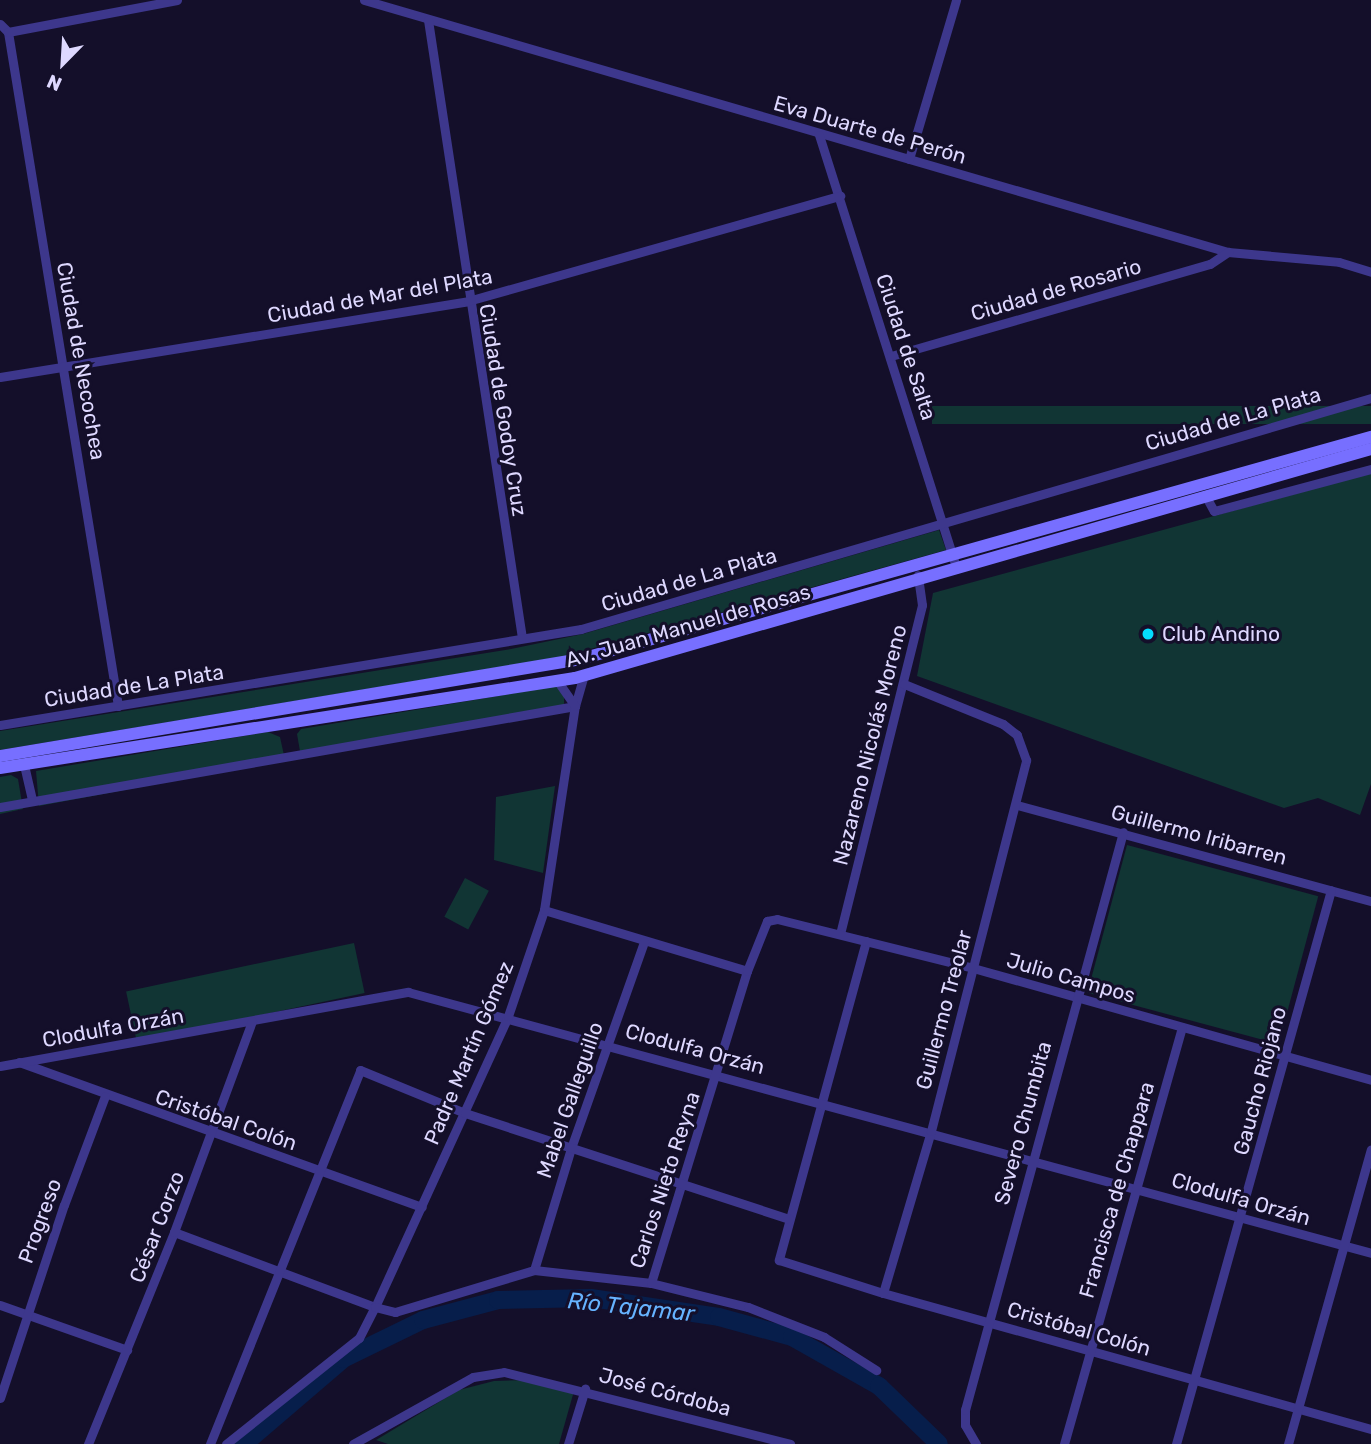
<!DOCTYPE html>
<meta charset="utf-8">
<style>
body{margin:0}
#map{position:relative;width:1371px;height:1444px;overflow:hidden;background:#140f2a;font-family:Rubik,sans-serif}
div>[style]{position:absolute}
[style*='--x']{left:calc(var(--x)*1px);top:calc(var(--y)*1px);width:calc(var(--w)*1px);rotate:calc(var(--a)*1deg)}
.green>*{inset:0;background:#113534;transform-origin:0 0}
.river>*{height:18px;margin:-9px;padding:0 9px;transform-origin:9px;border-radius:9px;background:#071e4b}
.street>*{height:9px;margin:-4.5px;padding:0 4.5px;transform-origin:4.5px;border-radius:4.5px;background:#3d378c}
.secondary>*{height:12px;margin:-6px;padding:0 6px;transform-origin:6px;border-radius:6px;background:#776fff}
.dots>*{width:19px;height:19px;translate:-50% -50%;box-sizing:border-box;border:4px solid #140f2a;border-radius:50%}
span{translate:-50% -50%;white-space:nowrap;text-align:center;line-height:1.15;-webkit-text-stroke:6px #140f2a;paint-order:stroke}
.street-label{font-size:21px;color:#ded8ff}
.poi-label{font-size:21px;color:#ded8ff}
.left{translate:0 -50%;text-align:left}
.water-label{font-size:23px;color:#66b3ff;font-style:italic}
.north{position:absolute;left:28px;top:28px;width:70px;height:70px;-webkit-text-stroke:5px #140f2a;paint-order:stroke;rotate:204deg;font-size:19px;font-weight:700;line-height:28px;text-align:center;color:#ded8ff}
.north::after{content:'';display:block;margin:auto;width:24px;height:32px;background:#ded8ff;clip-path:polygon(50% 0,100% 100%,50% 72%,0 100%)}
</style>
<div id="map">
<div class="green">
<div style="left:1371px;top:406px;width:18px;height:439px;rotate:90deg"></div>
<div style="clip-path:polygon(1371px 473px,1371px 784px,1360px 815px,1318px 798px,1284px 808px,917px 676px,933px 593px)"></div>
<div style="clip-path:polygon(939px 530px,946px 550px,565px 656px,0 750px,0 731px,511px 649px,583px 634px)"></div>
<div style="clip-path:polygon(557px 686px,564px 694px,564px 708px,301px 757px,297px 734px,301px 729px)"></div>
<div style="clip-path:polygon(268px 732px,280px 737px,285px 760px,39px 806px,36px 771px)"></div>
<div style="clip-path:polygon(11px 775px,18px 779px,23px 809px,0 814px,0 777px)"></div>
<div style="clip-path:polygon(555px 786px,543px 873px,494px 860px,496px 797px)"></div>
<div style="left:1127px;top:845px;width:198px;height:153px;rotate:15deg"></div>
<div style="left:465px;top:878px;width:27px;height:44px;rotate:28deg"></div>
<div style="left:354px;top:943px;width:51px;height:233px;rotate:78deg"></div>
<div style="clip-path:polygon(530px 1380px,574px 1391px,559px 1444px,388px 1444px,376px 1440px,459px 1390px,494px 1381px)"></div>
</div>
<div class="river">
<div style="--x:244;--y:1444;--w:130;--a:-40.6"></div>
<div style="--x:343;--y:1359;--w:89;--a:-26"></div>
<div style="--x:423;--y:1320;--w:78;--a:-14.9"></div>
<div style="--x:498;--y:1300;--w:93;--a:-1.2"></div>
<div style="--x:591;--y:1298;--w:129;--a:8.4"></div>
<div style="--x:719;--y:1317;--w:76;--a:15.3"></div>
<div style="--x:792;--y:1337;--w:100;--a:29.4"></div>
<div style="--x:879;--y:1386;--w:83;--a:44"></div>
</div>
<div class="street">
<div style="--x:364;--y:0;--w:900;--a:16.26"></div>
<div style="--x:1228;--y:252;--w:111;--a:5.1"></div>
<div style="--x:1339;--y:262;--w:34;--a:17"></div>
<div style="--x:428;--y:20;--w:625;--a:81.35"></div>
<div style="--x:0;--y:24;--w:11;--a:45"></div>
<div style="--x:8;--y:32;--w:683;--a:80.73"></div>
<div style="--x:8;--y:32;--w:172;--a:-10.7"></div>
<div style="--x:819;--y:135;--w:455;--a:72.4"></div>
<div style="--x:909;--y:159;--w:166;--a:-73.5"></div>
<div style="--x:891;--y:356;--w:332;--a:-16.1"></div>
<div style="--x:1210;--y:264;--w:22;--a:-34"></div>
<div style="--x:0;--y:377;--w:474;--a:-9.2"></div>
<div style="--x:468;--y:301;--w:387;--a:-15.8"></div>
<div style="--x:1205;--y:495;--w:18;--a:61"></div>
<div style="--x:1214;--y:511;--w:163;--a:-15"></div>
<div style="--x:0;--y:725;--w:589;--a:-9.38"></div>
<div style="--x:581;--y:629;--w:823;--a:-16.3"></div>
<div style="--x:24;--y:765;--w:37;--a:77"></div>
<div style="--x:1017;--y:805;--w:367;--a:15.2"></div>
<div style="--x:0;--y:807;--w:584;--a:-9.96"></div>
<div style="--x:575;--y:706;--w:32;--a:-74"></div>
<div style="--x:544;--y:910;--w:212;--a:16.7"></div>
<div style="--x:840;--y:934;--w:339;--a:-76"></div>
<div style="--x:922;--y:605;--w:30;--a:-98"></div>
<div style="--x:866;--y:941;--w:331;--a:105.3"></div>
<div style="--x:779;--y:1260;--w:109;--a:17.6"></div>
<div style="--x:883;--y:1293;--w:507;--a:15.57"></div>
<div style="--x:19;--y:1062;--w:428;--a:19.8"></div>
<div style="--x:0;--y:1066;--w:415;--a:-10.3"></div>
<div style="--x:408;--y:992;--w:998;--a:15.16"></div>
<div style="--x:174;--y:1232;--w:215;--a:20.5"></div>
<div style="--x:375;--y:1307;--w:320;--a:-65.4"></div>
<div style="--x:508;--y:1016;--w:112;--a:-71.2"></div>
<div style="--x:544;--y:910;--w:206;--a:-81.4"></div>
<div style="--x:575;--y:706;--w:29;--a:-125"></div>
<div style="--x:534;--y:1270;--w:127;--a:-73.1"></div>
<div style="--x:571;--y:1148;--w:219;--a:-70.5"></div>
<div style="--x:651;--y:1283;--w:326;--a:-72.9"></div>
<div style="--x:747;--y:971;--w:54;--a:-68.2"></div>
<div style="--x:767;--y:921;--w:10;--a:-11"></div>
<div style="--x:777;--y:919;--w:202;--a:14"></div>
<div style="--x:973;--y:968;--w:413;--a:15.7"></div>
<div style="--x:883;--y:1293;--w:169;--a:-73.5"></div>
<div style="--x:931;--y:1131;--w:383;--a:-75.6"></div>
<div style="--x:1026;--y:760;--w:27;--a:-110"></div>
<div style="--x:1017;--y:735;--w:18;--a:-142"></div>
<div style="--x:1003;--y:724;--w:107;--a:-158"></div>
<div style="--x:0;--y:1305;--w:135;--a:19.5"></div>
<div style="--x:0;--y:1398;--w:203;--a:-71.7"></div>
<div style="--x:64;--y:1205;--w:116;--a:-69.4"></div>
<div style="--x:88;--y:1444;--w:229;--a:-67.9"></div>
<div style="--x:174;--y:1232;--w:225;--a:-69.7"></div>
<div style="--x:210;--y:1444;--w:403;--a:-68.1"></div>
<div style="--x:360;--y:1070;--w:113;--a:22.3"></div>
<div style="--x:465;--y:1113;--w:341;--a:18.1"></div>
<div style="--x:226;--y:1444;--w:170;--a:-38.6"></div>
<div style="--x:359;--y:1338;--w:35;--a:-63"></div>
<div style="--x:375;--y:1307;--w:21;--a:14"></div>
<div style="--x:395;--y:1312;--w:145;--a:-16.8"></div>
<div style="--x:534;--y:1270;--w:118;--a:6.3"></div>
<div style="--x:651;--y:1283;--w:100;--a:13.9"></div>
<div style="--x:748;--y:1307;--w:82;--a:21.5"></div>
<div style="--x:824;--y:1337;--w:62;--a:32.4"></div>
<div style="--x:353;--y:1444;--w:137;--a:-29.2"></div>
<div style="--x:473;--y:1377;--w:31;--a:-9"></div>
<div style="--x:504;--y:1372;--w:295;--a:14.1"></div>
<div style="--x:568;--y:1444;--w:58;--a:-72.8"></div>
<div style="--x:976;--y:1444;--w:22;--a:-120"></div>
<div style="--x:965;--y:1425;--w:15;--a:-90"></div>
<div style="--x:965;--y:1410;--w:599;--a:-74.71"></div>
<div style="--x:1064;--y:1444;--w:433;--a:-74.2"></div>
<div style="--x:1176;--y:1444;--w:575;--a:-74.37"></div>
<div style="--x:1288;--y:1444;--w:306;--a:-74.3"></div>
</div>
<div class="secondary">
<div style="--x:0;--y:756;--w:589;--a:-9.48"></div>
<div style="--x:581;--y:659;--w:821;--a:-15.7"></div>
<div style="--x:0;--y:768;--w:582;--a:-8.9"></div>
<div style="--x:575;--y:678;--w:828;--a:-16.05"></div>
</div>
<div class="dots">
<div style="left:1148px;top:634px;background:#04deff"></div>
</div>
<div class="street-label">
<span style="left:870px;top:130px;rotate:16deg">Eva Duarte de Perón</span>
<span style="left:1056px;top:290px;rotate:-16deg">Ciudad de Rosario</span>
<span style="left:380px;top:296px;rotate:-10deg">Ciudad de Mar del Plata</span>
<span style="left:906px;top:347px;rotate:72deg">Ciudad de Salta</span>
<span style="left:81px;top:361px;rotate:80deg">Ciudad de Necochea</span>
<span style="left:503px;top:410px;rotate:81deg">Ciudad de Godoy Cruz</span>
<span style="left:1233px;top:419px;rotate:-16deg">Ciudad de La Plata</span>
<span style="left:689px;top:580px;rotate:-16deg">Ciudad de La Plata</span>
<span style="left:688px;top:626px;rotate:-16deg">Av. Juan Manuel de Rosas</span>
<span style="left:134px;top:686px;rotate:-9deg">Ciudad de La Plata</span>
<span style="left:870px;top:745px;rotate:-76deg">Nazareno Nicolás Moreno</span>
<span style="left:1199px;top:835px;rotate:15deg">Guillermo Iribarren</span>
<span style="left:1071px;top:978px;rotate:16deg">Julio Campos</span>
<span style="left:944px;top:1010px;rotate:-75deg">Guillermo Treolar</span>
<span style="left:113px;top:1028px;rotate:-10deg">Clodulfa Orzán</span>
<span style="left:695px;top:1049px;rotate:15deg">Clodulfa Orzán</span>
<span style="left:469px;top:1053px;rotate:-67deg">Padre Martín Gómez</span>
<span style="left:1260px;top:1081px;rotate:-75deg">Gaucho Riojano</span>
<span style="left:570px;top:1100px;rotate:-71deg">Mabel Galleguillo</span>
<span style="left:226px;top:1120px;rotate:19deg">Cristóbal Colón</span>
<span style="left:1023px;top:1123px;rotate:-75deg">Severo Chumbita</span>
<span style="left:665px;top:1180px;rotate:-72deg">Carlos Nieto Reyna</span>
<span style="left:1117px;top:1190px;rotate:-74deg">Francisca de Chappara</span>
<span style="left:1241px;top:1199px;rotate:16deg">Clodulfa Orzán</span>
<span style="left:40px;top:1221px;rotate:-70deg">Progreso</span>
<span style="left:157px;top:1227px;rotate:-69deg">César Corzo</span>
<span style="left:1079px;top:1329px;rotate:16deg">Cristóbal Colón</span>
<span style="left:665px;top:1392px;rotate:15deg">José Córdoba</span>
</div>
<div class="poi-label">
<span class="left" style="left:1162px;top:634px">Club Andino</span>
</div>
<div class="water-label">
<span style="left:631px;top:1307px;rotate:6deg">Río Tajamar</span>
</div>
<div class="north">N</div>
</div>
